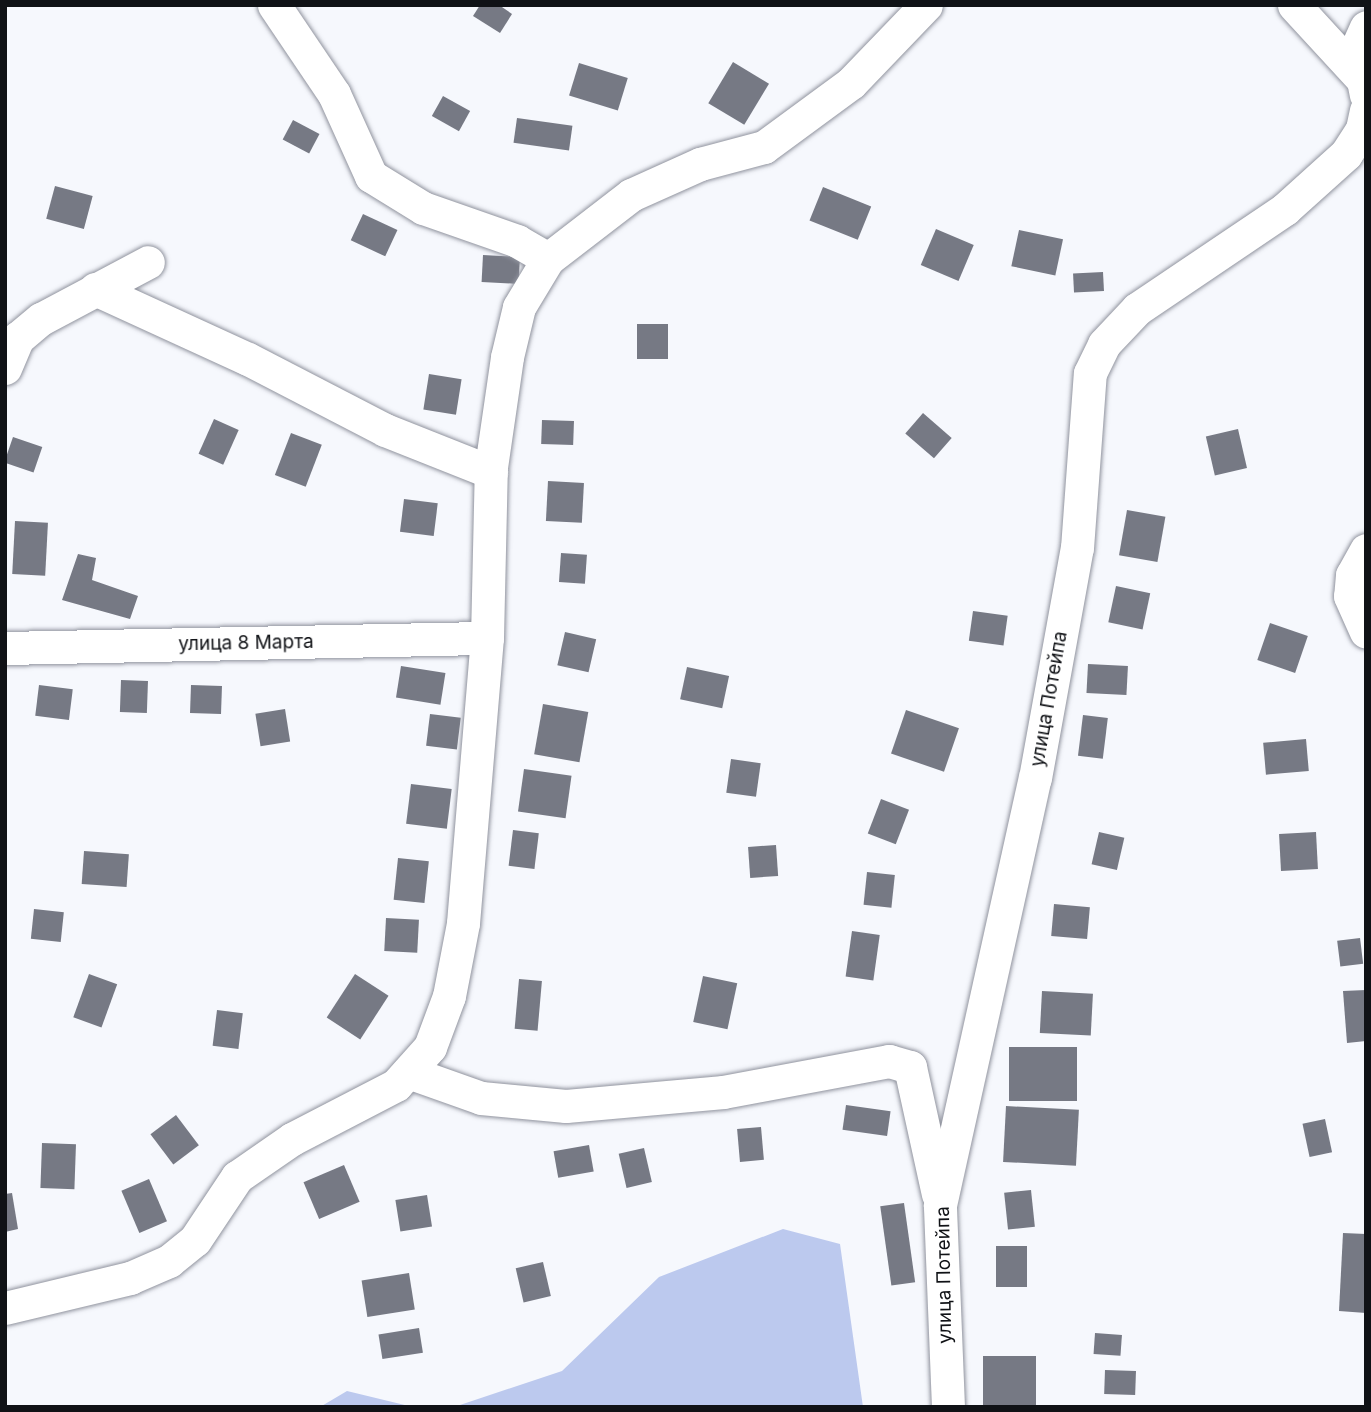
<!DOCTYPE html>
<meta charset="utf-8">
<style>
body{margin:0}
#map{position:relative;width:1371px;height:1412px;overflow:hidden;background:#f6f8fd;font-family:Inter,sans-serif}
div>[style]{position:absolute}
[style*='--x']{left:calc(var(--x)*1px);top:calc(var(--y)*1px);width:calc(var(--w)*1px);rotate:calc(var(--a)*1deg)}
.forest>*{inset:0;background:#bcc9ee}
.building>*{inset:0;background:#767984;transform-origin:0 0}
.roads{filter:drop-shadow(0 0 2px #90939e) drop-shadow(0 0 2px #90939e)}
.minor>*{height:33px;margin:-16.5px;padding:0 16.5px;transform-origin:16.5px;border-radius:16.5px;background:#fff}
span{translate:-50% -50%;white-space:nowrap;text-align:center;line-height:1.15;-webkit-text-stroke:5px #fff;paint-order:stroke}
.street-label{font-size:19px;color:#101216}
.frame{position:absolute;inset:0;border:7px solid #101216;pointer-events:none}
</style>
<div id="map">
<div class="forest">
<div style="clip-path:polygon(783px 1229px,840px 1244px,863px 1407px,454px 1407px,562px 1371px,659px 1277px)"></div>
<div style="clip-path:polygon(347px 1391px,413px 1407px,320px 1407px)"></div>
</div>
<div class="building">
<div style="clip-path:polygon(480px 5px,499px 5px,512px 14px,500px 33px,473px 16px)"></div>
<div style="left:733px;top:62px;width:42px;height:48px;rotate:31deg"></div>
<div style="left:579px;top:63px;width:51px;height:34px;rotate:17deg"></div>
<div style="left:443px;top:96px;width:31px;height:23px;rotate:29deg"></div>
<div style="left:517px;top:118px;width:56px;height:25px;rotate:8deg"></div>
<div style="left:293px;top:120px;width:30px;height:22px;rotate:28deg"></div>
<div style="left:55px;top:186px;width:39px;height:34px;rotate:15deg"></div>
<div style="left:823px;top:187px;width:52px;height:36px;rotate:22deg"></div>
<div style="left:363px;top:214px;width:38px;height:29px;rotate:25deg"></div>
<div style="left:936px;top:229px;width:41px;height:39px;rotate:23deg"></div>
<div style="left:1019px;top:230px;width:45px;height:37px;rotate:12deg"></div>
<div style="left:483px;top:255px;width:37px;height:27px;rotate:3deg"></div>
<div style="left:1103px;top:272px;width:19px;height:30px;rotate:87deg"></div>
<div style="left:637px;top:324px;width:31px;height:35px"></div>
<div style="left:429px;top:374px;width:33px;height:36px;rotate:9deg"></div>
<div style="left:923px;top:413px;width:38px;height:27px;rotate:41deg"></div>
<div style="left:214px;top:419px;width:27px;height:38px;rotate:24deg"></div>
<div style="left:542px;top:420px;width:32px;height:24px;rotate:2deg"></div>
<div style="left:1238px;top:429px;width:40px;height:33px;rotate:77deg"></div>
<div style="left:291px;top:433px;width:33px;height:45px;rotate:21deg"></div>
<div style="left:13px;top:437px;width:31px;height:27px;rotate:19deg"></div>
<div style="left:548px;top:481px;width:36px;height:40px;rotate:3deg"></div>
<div style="left:404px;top:499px;width:34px;height:33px;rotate:7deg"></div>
<div style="left:1127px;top:510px;width:39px;height:46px;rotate:10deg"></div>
<div style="left:15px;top:521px;width:33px;height:53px;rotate:3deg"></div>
<div style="left:561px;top:553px;width:26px;height:29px;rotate:4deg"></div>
<div style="clip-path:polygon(78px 554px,96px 558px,92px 580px,138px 596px,130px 619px,62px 600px)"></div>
<div style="left:1116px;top:586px;width:35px;height:37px;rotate:12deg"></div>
<div style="left:973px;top:611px;width:35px;height:30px;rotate:8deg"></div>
<div style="left:1270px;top:623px;width:40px;height:39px;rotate:19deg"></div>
<div style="left:565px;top:632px;width:32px;height:34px;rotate:13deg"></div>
<div style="left:1088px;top:664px;width:40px;height:29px;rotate:3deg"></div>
<div style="left:401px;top:666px;width:45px;height:32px;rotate:9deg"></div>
<div style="left:687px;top:667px;width:43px;height:33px;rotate:12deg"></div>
<div style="left:121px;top:680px;width:27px;height:32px;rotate:2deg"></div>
<div style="left:39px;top:685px;width:34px;height:31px;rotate:7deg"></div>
<div style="left:191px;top:685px;width:31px;height:28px;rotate:2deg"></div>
<div style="left:543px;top:704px;width:46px;height:51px;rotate:10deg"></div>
<div style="left:285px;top:709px;width:33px;height:30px;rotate:81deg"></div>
<div style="left:906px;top:710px;width:56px;height:46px;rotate:19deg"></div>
<div style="left:430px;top:714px;width:31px;height:32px;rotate:7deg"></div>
<div style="left:1083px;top:715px;width:25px;height:41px;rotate:7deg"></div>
<div style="left:1306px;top:739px;width:32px;height:43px;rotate:85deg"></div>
<div style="left:731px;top:759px;width:30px;height:34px;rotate:8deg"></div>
<div style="left:524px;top:769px;width:48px;height:43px;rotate:8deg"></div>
<div style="left:411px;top:784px;width:41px;height:40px;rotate:7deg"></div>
<div style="left:881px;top:799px;width:30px;height:37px;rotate:21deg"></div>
<div style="left:513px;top:830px;width:26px;height:36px;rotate:7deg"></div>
<div style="left:1099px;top:832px;width:26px;height:33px;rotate:13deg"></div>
<div style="left:1316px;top:832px;width:37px;height:37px;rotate:87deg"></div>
<div style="left:776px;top:845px;width:31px;height:28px;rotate:86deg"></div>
<div style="left:84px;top:851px;width:45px;height:33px;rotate:4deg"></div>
<div style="left:398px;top:858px;width:31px;height:42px;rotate:6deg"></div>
<div style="left:867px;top:872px;width:28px;height:33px;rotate:6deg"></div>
<div style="left:1054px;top:904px;width:36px;height:32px;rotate:5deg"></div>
<div style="left:34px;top:909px;width:30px;height:30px;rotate:6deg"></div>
<div style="left:386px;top:918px;width:33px;height:33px;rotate:3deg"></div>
<div style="left:852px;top:931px;width:28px;height:46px;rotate:8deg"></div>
<div style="left:1360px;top:938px;width:26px;height:23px;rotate:83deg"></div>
<div style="left:89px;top:974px;width:30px;height:46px;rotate:20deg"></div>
<div style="left:355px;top:974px;width:40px;height:52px;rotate:33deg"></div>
<div style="left:703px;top:976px;width:35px;height:47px;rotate:12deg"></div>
<div style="left:519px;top:979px;width:23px;height:50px;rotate:5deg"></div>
<div style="clip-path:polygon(1366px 990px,1366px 1041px,1347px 1043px,1343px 991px)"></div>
<div style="left:1042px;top:991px;width:51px;height:42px;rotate:3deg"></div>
<div style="left:217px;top:1010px;width:26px;height:36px;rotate:7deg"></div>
<div style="left:1009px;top:1047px;width:68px;height:54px"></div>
<div style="left:846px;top:1105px;width:45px;height:25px;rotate:8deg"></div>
<div style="left:1006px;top:1106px;width:73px;height:56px;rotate:3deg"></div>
<div style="left:176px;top:1115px;width:38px;height:32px;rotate:53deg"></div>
<div style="left:1325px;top:1119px;width:34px;height:23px;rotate:78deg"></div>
<div style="left:761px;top:1127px;width:33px;height:24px;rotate:85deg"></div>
<div style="left:42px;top:1143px;width:34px;height:45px;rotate:2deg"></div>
<div style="left:589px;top:1145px;width:27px;height:36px;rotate:80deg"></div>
<div style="left:644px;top:1148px;width:35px;height:26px;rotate:77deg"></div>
<div style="left:344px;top:1165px;width:40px;height:44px;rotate:67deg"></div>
<div style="left:149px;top:1179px;width:46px;height:30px;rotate:67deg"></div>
<div style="left:1031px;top:1190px;width:37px;height:27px;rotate:84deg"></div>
<div style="clip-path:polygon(12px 1193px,18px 1229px,5px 1232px,5px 1194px)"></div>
<div style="left:427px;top:1195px;width:32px;height:32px;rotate:81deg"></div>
<div style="left:904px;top:1203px;width:80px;height:24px;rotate:82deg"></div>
<div style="clip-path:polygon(1343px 1233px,1366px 1234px,1366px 1313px,1339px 1311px)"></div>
<div style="left:996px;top:1246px;width:31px;height:41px"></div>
<div style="left:543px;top:1262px;width:35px;height:28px;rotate:77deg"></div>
<div style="left:409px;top:1273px;width:37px;height:48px;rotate:81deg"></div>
<div style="left:419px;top:1328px;width:25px;height:41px;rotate:81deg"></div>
<div style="left:1095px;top:1333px;width:27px;height:21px;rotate:4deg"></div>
<div style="left:983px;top:1356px;width:53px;height:51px"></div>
<div style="left:1105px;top:1370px;width:31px;height:24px;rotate:2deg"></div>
</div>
<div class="roads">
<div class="minor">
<div style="--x:274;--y:5;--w:107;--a:56"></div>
<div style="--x:334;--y:94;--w:90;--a:65.7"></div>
<div style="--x:371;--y:176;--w:61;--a:31.6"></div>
<div style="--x:423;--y:208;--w:100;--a:19.3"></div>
<div style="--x:517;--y:241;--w:36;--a:30"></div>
<div style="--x:1294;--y:5;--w:102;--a:47.4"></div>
<div style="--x:1363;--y:80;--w:15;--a:79"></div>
<div style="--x:1350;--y:63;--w:39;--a:-66"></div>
<div style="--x:95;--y:289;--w:168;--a:24.6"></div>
<div style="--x:248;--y:359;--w:154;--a:27.4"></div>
<div style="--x:385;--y:430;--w:114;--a:21.6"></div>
<div style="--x:5;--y:368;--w:33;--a:-67"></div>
<div style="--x:18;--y:338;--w:30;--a:-40"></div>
<div style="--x:41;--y:319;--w:121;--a:-28"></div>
<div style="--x:1366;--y:550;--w:29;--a:119"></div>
<div style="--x:1352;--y:575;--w:21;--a:95"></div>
<div style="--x:1350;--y:596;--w:39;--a:66"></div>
<div style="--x:5;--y:648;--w:482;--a:-1.2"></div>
<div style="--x:408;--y:1072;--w:77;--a:19.6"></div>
<div style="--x:481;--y:1098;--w:85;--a:5.4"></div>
<div style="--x:566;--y:1106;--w:158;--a:-5.1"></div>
<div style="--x:723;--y:1092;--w:169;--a:-10.6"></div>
<div style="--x:889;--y:1061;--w:22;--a:16"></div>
<div style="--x:910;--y:1067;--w:130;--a:77.6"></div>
<div style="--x:5;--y:1308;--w:129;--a:-13.5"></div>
<div style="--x:130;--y:1278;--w:43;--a:-23.6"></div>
<div style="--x:169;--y:1261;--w:33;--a:-39"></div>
<div style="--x:195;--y:1240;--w:76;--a:-56.3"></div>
<div style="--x:237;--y:1177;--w:67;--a:-34.6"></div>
<div style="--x:292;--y:1139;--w:117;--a:-27.4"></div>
<div style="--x:396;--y:1085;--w:51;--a:-48.2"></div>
<div style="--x:430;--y:1047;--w:54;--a:-69.6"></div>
<div style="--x:449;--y:996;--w:74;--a:-79.1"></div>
<div style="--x:463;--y:923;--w:286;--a:-85.2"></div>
<div style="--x:487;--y:638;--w:171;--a:-88.7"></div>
<div style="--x:491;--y:467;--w:111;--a:-81.7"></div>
<div style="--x:507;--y:357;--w:51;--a:-76.5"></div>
<div style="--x:519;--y:307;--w:56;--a:-58.9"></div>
<div style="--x:548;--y:259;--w:105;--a:-37.6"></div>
<div style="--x:631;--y:195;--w:76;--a:-24.2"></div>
<div style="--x:700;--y:164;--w:66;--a:-14.9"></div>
<div style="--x:764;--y:147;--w:108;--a:-36.3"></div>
<div style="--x:851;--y:83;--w:108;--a:-46.1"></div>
<div style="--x:948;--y:1407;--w:202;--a:-92.3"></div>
<div style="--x:940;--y:1205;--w:437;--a:-77.5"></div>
<div style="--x:1035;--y:778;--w:234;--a:-79.7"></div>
<div style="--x:1077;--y:548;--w:175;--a:-85.8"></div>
<div style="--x:1090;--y:373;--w:32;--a:-64"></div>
<div style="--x:1104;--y:344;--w:48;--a:-46.7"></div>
<div style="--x:1137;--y:309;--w:179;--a:-34"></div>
<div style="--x:1285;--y:209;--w:82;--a:-42"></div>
<div style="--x:1346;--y:154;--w:30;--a:-57"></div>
<div style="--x:1362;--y:129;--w:19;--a:-78"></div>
</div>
</div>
<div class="street-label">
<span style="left:246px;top:643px;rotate:-1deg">улица 8 Марта</span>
<span style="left:1049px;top:699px;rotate:-80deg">улица Потейпа</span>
<span style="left:944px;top:1275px;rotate:-91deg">улица Потейпа</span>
</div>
<div class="frame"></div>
</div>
